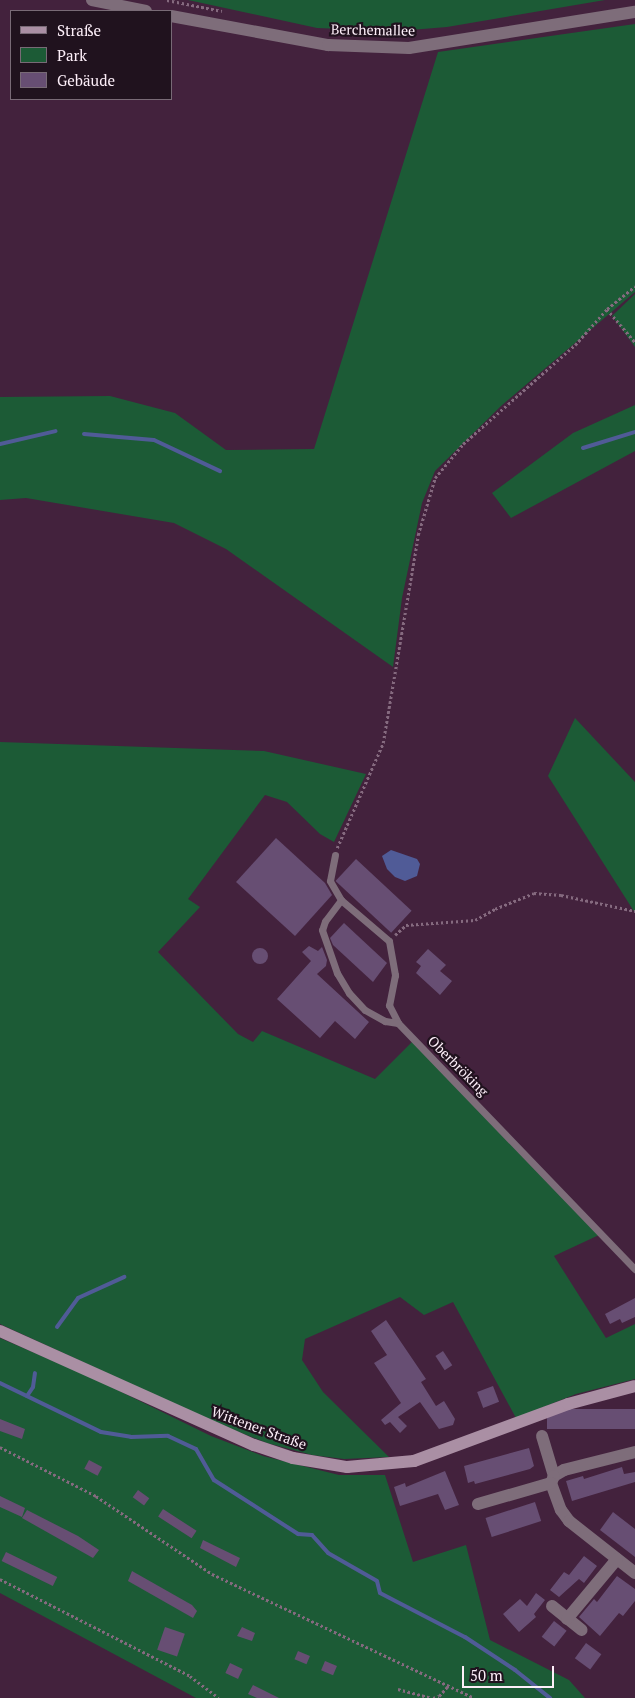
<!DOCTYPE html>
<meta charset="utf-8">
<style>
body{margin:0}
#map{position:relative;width:635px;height:1698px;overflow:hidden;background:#43223d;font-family:"PT Serif",serif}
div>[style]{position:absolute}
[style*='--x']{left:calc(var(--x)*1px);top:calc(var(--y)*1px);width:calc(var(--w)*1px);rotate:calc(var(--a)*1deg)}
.green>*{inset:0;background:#1c5b36}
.water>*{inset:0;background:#505b97}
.stream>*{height:4px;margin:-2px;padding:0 2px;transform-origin:2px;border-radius:2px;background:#505b97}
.building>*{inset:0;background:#674e73;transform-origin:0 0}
.round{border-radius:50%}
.path>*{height:2.5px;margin-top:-1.25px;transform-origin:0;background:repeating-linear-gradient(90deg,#856a7f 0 2.5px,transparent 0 5px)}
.service>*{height:7px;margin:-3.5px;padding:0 3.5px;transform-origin:3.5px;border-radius:3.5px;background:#7e6d7a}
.minor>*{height:12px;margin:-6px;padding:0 6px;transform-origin:6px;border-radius:6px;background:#7e6d7a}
.tertiary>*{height:12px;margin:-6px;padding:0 6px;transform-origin:6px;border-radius:6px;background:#7e6d7a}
.secondary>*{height:12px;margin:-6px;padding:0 6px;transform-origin:6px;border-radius:6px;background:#aa8fa4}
span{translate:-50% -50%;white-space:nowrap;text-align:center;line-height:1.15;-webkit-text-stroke:4.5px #20121e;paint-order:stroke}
.street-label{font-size:14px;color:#fdeff9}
.legend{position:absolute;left:10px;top:10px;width:162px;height:90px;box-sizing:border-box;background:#20121e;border:1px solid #786a76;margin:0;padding:6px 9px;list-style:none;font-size:15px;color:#fdeff9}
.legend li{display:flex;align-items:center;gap:10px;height:25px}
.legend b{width:25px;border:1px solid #786a76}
.scale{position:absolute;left:462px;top:1666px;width:92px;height:22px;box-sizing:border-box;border:2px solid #fdeff9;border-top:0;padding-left:6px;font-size:15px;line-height:18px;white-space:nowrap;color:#fdeff9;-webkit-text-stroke:4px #20121e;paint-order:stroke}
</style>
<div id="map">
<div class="green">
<div style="clip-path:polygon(188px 0,605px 0,447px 27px,398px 31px,317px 28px)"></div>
<div style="clip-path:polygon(635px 24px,635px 292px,501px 406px,435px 471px,422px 503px,402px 598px,393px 667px,226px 549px,174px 523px,26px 498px,0 500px,0 397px,110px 396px,175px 413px,226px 450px,314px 449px,438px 52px)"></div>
<div style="clip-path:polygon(635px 294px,635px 347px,612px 316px)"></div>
<div style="clip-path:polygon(635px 405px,635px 451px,511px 518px,492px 493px,573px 433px)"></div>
<div style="clip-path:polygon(575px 718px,635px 782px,635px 913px,548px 776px)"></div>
<div style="clip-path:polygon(0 742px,264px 751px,366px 774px,334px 842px,320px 834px,287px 802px,265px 795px,188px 899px,200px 907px,158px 952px,238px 1034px,253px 1042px,262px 1031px,375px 1079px,413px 1041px,599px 1235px,554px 1256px,606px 1338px,635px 1324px,635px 1379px,576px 1394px,516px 1418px,453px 1302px,424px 1315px,400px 1297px,305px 1339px,302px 1360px,323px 1392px,389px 1457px,344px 1459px,312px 1455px,267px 1443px,214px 1422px,0 1324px)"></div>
<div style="clip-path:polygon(0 1338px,97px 1380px,211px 1436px,263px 1456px,339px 1475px,385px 1475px,413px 1562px,466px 1545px,490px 1640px,569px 1680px,585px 1698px,196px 1698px,0 1593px)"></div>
</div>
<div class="water">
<div style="clip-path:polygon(391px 850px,417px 859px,420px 864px,417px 876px,405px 881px,395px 877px,387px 869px,382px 856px)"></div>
</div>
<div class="stream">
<div style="--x:84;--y:434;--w:70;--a:4.9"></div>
<div style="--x:154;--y:440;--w:73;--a:25.2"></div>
<div style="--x:0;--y:444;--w:57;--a:-13.1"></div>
<div style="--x:583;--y:448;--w:54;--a:-17.1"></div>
<div style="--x:57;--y:1327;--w:36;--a:-54"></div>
<div style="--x:78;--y:1298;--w:51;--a:-24.5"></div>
<div style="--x:0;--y:1383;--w:112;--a:25.9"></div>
<div style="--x:101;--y:1432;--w:30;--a:9"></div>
<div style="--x:131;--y:1437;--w:37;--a:-2"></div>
<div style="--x:168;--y:1436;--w:31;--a:25"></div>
<div style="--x:196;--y:1449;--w:36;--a:60"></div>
<div style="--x:214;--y:1480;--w:100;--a:32.7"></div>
<div style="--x:298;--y:1534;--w:14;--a:4"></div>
<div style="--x:312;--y:1535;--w:24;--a:48"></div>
<div style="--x:328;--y:1553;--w:56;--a:29.7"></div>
<div style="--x:377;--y:1581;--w:12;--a:76"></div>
<div style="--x:380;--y:1593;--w:96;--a:27.4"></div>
<div style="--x:465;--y:1637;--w:60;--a:33.4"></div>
<div style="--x:515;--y:1670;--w:45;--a:38.7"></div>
<div style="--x:27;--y:1396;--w:11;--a:-56"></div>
<div style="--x:33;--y:1387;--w:14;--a:-82"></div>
</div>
<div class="building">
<div style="clip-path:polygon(276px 838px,325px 883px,332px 895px,295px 936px,236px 882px)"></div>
<div style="left:356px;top:859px;width:76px;height:30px;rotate:43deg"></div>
<div style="clip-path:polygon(344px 923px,387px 963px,373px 982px,333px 945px,330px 938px)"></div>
<div style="clip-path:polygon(309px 946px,318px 951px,322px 947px,327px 960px,326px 966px,317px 974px,369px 1022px,355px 1039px,335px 1021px,320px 1038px,277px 999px,311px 961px,302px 952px)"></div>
<div class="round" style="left:252px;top:948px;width:16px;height:16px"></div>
<div style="clip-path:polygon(428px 949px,446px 965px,440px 971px,452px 981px,440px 995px,416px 973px,421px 966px,416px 962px)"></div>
<div style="clip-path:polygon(635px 1298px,635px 1317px,622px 1323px,620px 1319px,610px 1324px,605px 1314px)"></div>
<div style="clip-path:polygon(386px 1320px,426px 1379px,421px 1382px,436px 1406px,444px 1401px,455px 1419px,453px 1425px,439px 1429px,420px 1402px,398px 1417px,407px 1426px,400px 1433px,390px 1422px,385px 1425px,381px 1420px,401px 1403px,374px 1363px,387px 1355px,371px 1331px)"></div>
<div style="left:443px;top:1351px;width:17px;height:9px;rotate:57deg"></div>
<div style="left:493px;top:1386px;width:17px;height:17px;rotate:69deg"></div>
<div style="left:635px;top:1409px;width:20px;height:88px;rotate:90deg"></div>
<div style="clip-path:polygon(0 1419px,25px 1429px,22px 1439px,0 1431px)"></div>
<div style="clip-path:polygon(529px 1448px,534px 1466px,530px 1469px,475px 1484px,474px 1481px,468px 1483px,464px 1466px)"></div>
<div style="left:89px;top:1460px;width:15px;height:10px;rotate:28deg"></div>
<div style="clip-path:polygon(622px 1467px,624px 1474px,635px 1472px,635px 1482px,572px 1501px,566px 1481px,583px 1476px,584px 1479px)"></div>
<div style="clip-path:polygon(445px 1471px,459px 1505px,445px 1510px,438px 1494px,400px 1506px,394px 1487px,405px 1483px,406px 1487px)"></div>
<div style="left:138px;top:1490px;width:14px;height:9px;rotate:36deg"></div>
<div style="clip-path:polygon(0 1496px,25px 1508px,22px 1517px,0 1507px)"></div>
<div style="left:535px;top:1502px;width:20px;height:52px;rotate:72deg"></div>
<div style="left:163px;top:1509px;width:40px;height:9px;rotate:33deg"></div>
<div style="clip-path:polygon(27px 1510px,78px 1536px,99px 1550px,93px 1558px,22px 1518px)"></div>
<div style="clip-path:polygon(613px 1512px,635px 1529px,635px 1557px,600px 1530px)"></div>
<div style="clip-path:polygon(203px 1540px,240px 1558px,236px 1567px,200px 1548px)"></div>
<div style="left:6px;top:1552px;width:57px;height:10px;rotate:26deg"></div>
<div style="clip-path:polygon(584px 1556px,597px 1566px,584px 1583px,579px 1579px,559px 1597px,550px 1590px,564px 1572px,569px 1575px)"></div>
<div style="clip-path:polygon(132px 1571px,192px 1605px,197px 1611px,193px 1618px,128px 1581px)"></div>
<div style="clip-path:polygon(617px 1576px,635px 1589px,635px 1601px,623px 1616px,619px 1613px,600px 1636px,579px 1617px,594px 1599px,597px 1602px)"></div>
<div style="clip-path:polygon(536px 1593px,545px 1600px,534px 1614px,536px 1617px,519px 1632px,503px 1614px,520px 1599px,527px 1606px)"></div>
<div style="left:554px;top:1621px;width:16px;height:20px;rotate:38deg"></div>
<div style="left:165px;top:1627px;width:21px;height:24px;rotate:19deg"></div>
<div style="clip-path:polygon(242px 1627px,255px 1633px,252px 1641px,237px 1636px)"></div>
<div style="left:586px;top:1643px;width:19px;height:19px;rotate:36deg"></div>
<div style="left:298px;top:1651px;width:13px;height:9px;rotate:23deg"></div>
<div style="left:325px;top:1661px;width:13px;height:10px;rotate:23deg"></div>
<div style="left:230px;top:1663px;width:14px;height:11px;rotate:25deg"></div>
<div style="clip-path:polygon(253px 1685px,279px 1698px,257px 1698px,248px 1694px)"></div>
</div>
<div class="path">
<div style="--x:167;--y:0;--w:56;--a:11.3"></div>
<div style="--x:607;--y:309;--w:43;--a:49.7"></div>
<div style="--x:337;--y:848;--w:115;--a:-66.3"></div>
<div style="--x:383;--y:743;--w:211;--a:-80.4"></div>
<div style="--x:418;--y:535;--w:59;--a:-73.4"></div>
<div style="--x:435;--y:478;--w:44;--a:-50.5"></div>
<div style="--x:463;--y:444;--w:149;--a:-41.5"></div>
<div style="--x:575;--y:345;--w:48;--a:-48.4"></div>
<div style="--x:607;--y:309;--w:36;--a:-39"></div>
<div style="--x:395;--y:935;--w:15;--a:-42"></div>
<div style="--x:406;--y:925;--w:69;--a:-4.1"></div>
<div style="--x:475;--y:920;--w:23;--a:-29"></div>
<div style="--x:495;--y:909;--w:42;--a:-22.3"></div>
<div style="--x:534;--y:893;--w:27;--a:4"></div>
<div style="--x:561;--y:895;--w:76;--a:12.2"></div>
<div style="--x:0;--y:1447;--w:108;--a:27"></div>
<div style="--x:96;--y:1496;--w:140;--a:33.9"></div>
<div style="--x:212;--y:1574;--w:290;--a:25.3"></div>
<div style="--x:0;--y:1579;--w:213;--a:27"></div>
<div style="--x:190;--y:1676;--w:36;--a:37"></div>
<div style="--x:398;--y:1689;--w:35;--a:15"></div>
<div style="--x:433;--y:1698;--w:6;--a:-18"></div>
<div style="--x:439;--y:1696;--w:15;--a:-48"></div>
</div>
<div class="service">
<div style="--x:335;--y:855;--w:26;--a:101"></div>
<div style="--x:330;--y:881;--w:22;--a:60"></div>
<div style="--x:341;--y:900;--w:63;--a:40.5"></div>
<div style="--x:389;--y:941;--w:35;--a:80"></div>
<div style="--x:395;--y:975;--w:31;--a:101"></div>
<div style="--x:389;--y:1005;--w:20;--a:63"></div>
<div style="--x:398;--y:1023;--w:342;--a:46.1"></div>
<div style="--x:341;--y:900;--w:26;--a:127"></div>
<div style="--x:325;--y:921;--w:9;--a:108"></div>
<div style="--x:322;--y:930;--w:46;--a:70.8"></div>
<div style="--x:337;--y:973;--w:23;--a:59"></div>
<div style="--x:349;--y:993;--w:23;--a:47"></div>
<div style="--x:365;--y:1010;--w:23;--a:29"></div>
<div style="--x:385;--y:1021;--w:13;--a:9"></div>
</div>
<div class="minor">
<div style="--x:542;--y:1436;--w:42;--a:73.3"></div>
<div style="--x:635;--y:1452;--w:73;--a:165.8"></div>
<div style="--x:564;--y:1470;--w:12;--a:149"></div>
<div style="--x:554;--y:1476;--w:8;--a:113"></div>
<div style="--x:551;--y:1483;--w:29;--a:70"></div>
<div style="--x:561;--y:1510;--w:14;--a:54"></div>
<div style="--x:569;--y:1521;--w:84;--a:38.2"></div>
<div style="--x:478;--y:1504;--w:76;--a:-16"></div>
<div style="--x:552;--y:1606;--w:38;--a:39"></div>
<div style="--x:567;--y:1619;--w:78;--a:-50.2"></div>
</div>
<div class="tertiary">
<div style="--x:92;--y:0;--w:55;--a:11.5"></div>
<div style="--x:171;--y:16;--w:160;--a:10.5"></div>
<div style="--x:328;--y:45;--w:81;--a:2.1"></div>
<div style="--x:409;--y:48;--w:229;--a:-9.1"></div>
</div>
<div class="secondary">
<div style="--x:0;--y:1331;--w:278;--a:24.2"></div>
<div style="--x:254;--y:1445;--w:41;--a:18.4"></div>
<div style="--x:293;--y:1458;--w:55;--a:9.5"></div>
<div style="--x:347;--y:1467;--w:67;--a:-5.1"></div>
<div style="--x:414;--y:1461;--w:164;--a:-20.3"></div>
<div style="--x:568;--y:1404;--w:69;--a:-15"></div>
</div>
<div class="street-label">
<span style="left:373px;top:30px;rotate:1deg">Berchemallee</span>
<span style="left:458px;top:1066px;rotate:45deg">Oberbröking</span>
<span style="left:259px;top:1428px;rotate:20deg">Wittener Straße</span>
</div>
<ul class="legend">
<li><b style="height:6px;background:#aa8fa4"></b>Straße</li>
<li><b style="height:14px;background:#1c5b36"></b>Park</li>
<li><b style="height:14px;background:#674e73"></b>Gebäude</li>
</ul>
<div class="scale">50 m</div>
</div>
